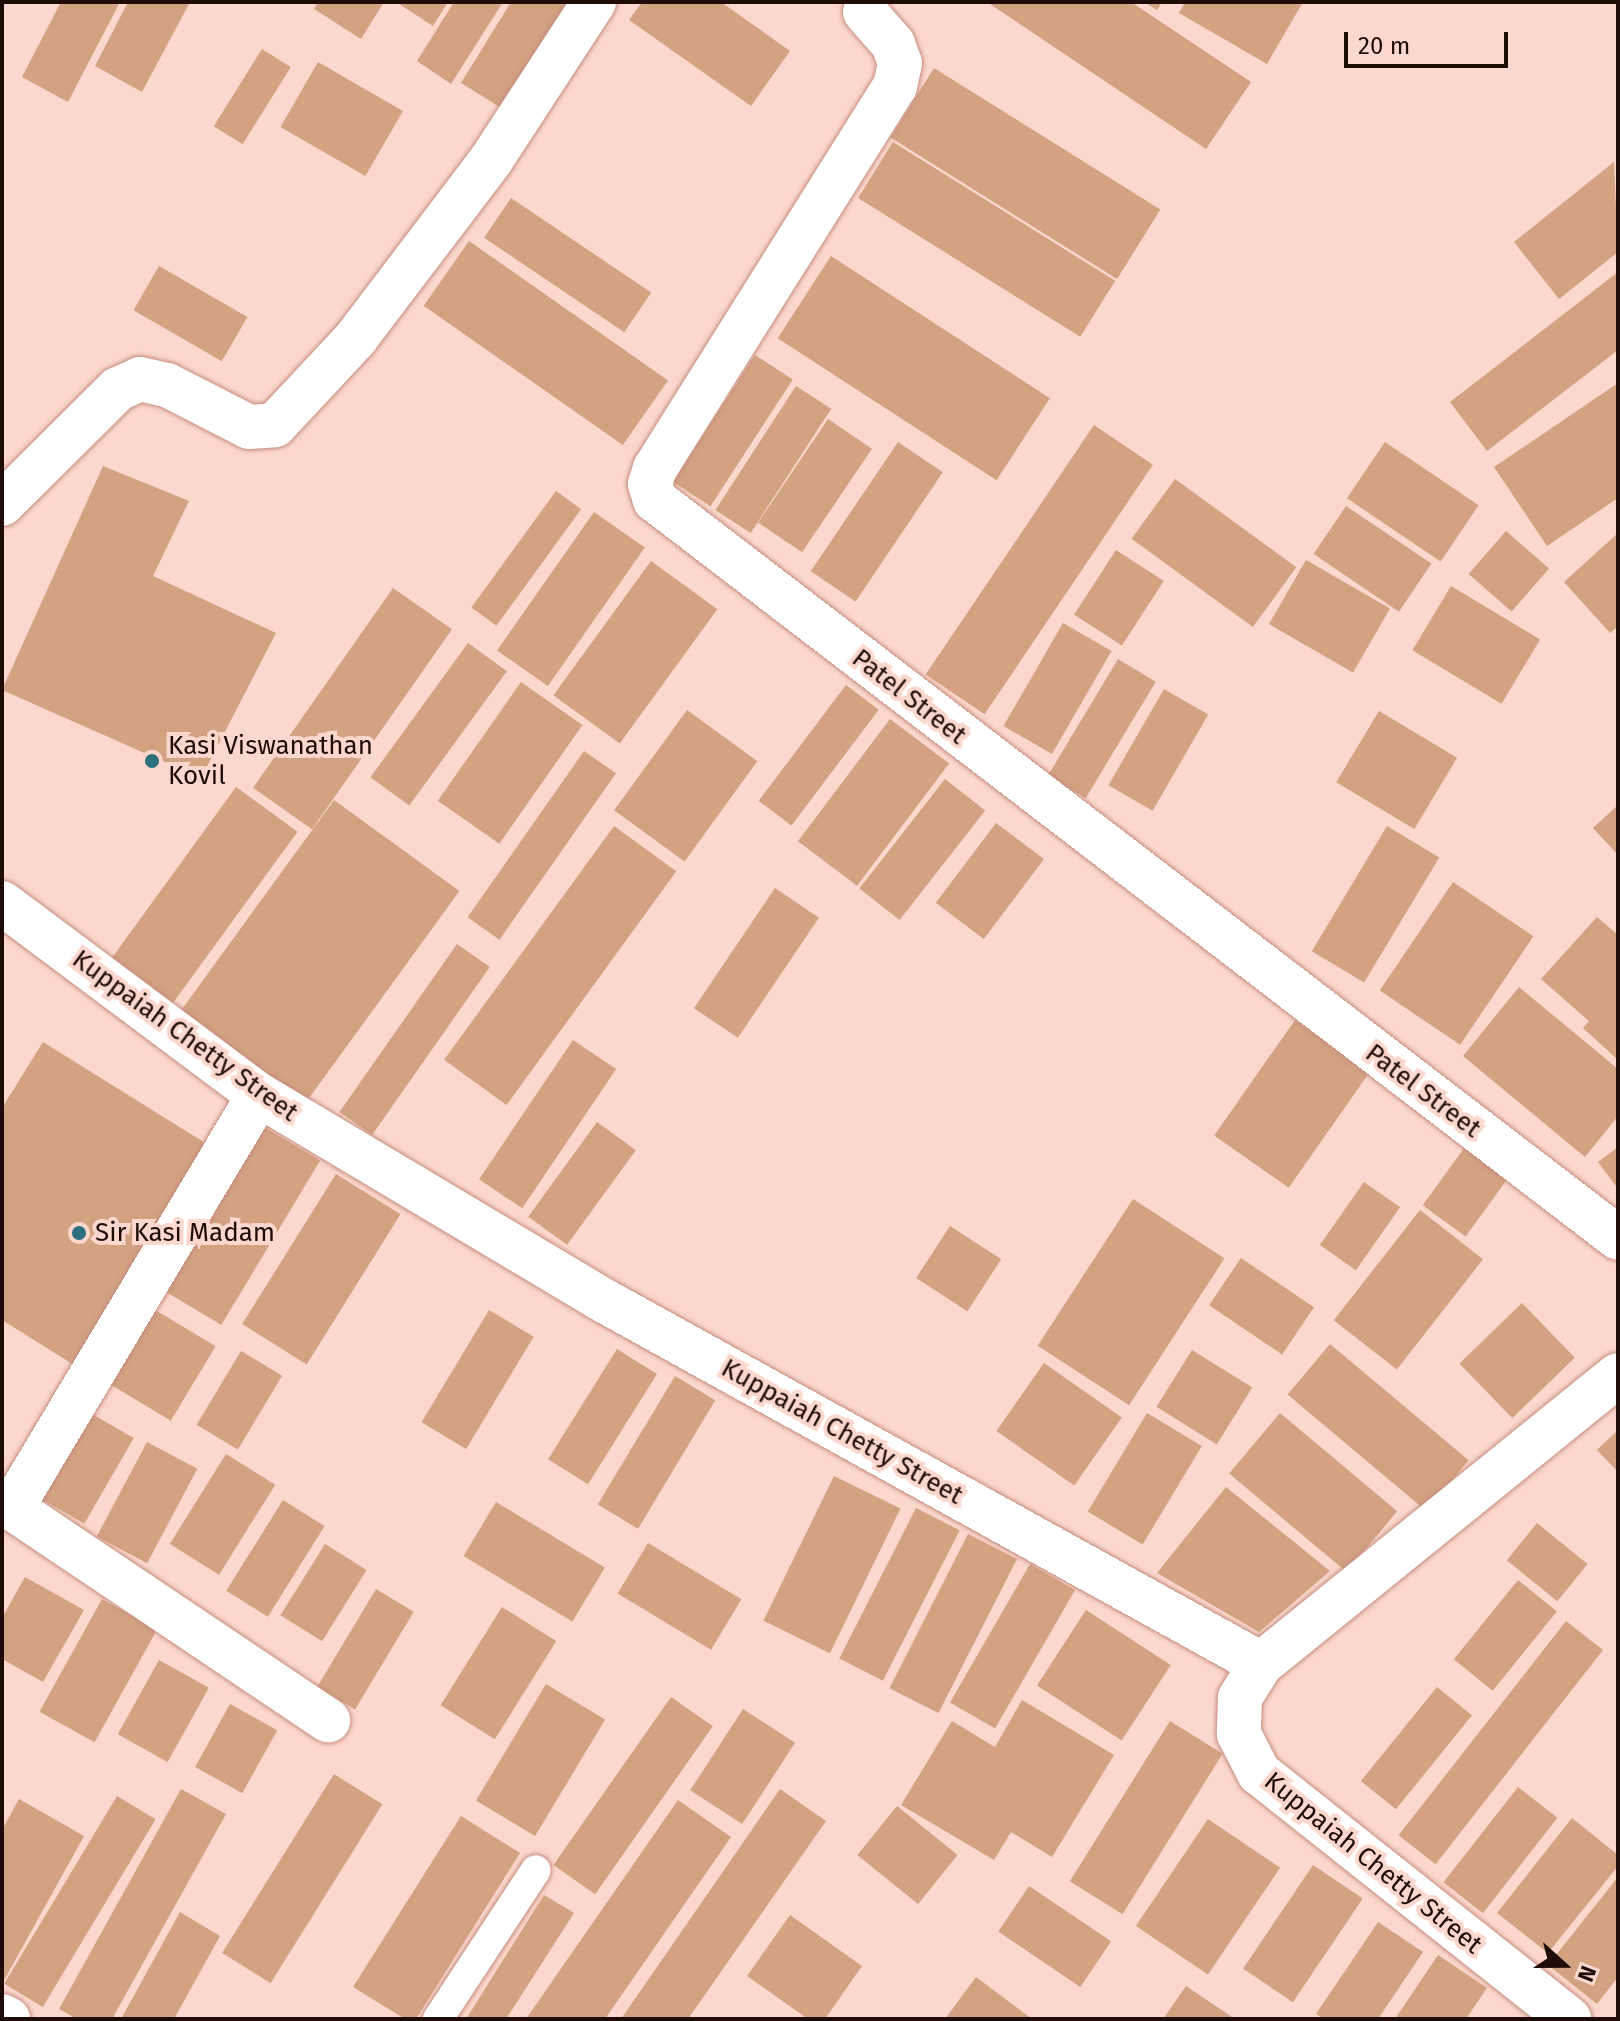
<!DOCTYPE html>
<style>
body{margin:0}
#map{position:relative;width:1620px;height:2021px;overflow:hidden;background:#fcd7cd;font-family:"Fira Sans",sans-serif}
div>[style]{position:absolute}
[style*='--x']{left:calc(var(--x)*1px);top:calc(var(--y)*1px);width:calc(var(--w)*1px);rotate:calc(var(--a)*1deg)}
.building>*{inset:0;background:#d2a281;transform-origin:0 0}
.roads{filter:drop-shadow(0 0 2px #c58d7d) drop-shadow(0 0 2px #c58d7d)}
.lane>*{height:30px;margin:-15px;padding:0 15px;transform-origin:15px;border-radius:15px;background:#fff}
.street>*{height:44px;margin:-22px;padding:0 22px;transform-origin:22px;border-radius:22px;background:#fff}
.dots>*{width:22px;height:22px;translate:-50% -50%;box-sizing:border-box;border:4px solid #fcd7cd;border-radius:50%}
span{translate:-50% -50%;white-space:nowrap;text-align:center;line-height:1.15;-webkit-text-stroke:8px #fcd7cd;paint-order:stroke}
.street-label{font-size:26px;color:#200c07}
.poi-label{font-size:26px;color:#200c07}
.left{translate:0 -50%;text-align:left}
.frame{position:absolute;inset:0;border:4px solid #200c07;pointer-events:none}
.north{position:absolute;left:1524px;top:1925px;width:80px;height:80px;-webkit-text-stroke:6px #fcd7cd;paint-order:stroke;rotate:111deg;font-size:22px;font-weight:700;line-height:32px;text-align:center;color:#200c07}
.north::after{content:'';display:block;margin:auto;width:28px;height:36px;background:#200c07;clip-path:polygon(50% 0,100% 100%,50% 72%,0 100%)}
.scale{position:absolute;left:1344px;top:32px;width:164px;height:36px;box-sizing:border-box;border:4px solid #200c07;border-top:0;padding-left:10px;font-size:24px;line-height:28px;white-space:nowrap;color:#200c07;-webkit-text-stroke:6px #fcd7cd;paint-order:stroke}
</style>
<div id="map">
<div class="building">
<div style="clip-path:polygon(61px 2px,120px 2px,68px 102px,22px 77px)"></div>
<div style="clip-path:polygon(128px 2px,190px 2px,142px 92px,95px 66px)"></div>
<div style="clip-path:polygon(318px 2px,384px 2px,361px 39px,314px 9px)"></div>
<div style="clip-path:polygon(396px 2px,448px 2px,433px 26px)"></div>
<div style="clip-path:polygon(454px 2px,503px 2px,451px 84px,417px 61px)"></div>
<div style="clip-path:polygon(511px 2px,572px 2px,506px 111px,461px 83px)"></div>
<div style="clip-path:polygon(642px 2px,721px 2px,790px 51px,751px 106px,629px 20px)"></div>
<div style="clip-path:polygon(987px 2px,1131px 2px,1251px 82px,1206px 149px)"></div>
<div style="clip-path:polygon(1144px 2px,1162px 2px,1157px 10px)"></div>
<div style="clip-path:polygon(1185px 2px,1303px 2px,1267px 64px,1179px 13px)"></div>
<div style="left:262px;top:49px;width:34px;height:91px;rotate:32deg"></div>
<div style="left:318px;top:62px;width:98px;height:75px;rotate:30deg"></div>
<div style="left:934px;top:68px;width:267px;height:82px;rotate:32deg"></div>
<div style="left:893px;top:142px;width:262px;height:66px;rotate:32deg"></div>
<div style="clip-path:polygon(1614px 162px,1618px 252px,1559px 299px,1514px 242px)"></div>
<div style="left:511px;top:198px;width:169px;height:48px;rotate:34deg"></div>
<div style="left:469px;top:241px;width:243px;height:79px;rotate:35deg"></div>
<div style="left:831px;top:256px;width:261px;height:98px;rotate:33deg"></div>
<div style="left:159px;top:266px;width:102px;height:51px;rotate:30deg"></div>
<div style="clip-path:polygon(1618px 272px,1618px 350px,1487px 451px,1450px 402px)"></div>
<div style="left:755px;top:355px;width:45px;height:151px;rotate:33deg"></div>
<div style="clip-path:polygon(1618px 383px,1618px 498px,1547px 546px,1494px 467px)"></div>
<div style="left:796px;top:386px;width:42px;height:148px;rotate:33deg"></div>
<div style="left:828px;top:419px;width:53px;height:125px;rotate:34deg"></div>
<div style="left:1094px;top:425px;width:71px;height:301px;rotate:34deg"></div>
<div style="left:898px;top:442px;width:54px;height:156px;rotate:34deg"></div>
<div style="left:1385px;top:442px;width:113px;height:68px;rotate:34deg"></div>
<div style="clip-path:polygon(103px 466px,189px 501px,153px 576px,276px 633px,201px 778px,2px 690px)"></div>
<div style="left:1175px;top:479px;width:150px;height:74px;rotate:36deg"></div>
<div style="left:556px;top:491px;width:31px;height:144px;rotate:36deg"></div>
<div style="left:1346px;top:506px;width:103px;height:58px;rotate:34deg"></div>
<div style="left:594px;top:512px;width:62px;height:169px;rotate:35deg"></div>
<div style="left:1506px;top:531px;width:57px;height:57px;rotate:41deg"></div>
<div style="clip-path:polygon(1618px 533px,1618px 626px,1610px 633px,1564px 582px)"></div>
<div style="left:1116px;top:550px;width:57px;height:77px;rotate:33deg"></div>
<div style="left:1306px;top:560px;width:97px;height:74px;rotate:30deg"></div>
<div style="left:651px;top:561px;width:82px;height:166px;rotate:36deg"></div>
<div style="left:1451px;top:586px;width:104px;height:75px;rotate:31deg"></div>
<div style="left:393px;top:588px;width:72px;height:244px;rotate:35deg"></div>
<div style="left:1063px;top:623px;width:56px;height:119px;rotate:30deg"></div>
<div style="left:468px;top:643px;width:48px;height:166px;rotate:36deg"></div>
<div style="left:1118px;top:659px;width:44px;height:136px;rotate:31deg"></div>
<div style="left:521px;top:682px;width:75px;height:145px;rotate:35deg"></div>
<div style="left:846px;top:685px;width:41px;height:145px;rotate:37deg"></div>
<div style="left:1164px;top:689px;width:51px;height:111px;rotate:30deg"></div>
<div style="left:687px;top:710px;width:87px;height:124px;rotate:36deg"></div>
<div style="left:1379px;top:711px;width:91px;height:83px;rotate:31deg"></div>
<div style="left:890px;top:719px;width:74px;height:153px;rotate:37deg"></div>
<div style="left:584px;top:751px;width:39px;height:203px;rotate:35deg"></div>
<div style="left:945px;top:779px;width:51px;height:139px;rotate:38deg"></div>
<div style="left:236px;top:787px;width:76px;height:215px;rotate:36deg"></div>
<div style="left:334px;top:800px;width:155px;height:262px;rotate:36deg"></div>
<div style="clip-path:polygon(1618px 805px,1618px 855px,1593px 828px)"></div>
<div style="left:996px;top:823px;width:60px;height:100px;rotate:37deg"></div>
<div style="left:614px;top:826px;width:77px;height:289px;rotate:36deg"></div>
<div style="left:1387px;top:826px;width:61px;height:146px;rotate:31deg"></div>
<div style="left:1453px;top:882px;width:97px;height:131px;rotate:34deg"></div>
<div style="left:775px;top:888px;width:53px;height:145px;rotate:34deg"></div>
<div style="clip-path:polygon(1597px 917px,1618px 935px,1618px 1060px,1583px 1028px,1589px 1021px,1541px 979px)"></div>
<div style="left:457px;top:944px;width:40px;height:205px;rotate:35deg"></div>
<div style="clip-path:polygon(1519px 987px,1618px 1069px,1618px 1116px,1585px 1157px,1463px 1056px)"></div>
<div style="left:1295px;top:1020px;width:91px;height:141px;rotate:35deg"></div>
<div style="left:573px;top:1040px;width:52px;height:168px;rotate:34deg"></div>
<div style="clip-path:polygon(43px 1042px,210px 1146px,74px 1365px,2px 1320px,2px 1108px)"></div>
<div style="left:597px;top:1122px;width:48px;height:117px;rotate:36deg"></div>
<div style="left:261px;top:1125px;width:69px;height:192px;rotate:31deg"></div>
<div style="left:1465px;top:1147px;width:53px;height:72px;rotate:36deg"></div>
<div style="clip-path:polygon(1618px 1147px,1618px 1189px,1598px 1162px)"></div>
<div style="left:336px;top:1174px;width:76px;height:177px;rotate:32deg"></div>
<div style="left:1364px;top:1182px;width:44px;height:77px;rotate:35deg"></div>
<div style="left:1133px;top:1199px;width:109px;height:175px;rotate:33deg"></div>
<div style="left:1420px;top:1210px;width:80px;height:140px;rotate:38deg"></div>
<div style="left:950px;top:1226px;width:61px;height:62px;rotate:33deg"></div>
<div style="left:1241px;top:1258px;width:88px;height:57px;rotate:34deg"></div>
<div style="left:1522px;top:1303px;width:76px;height:87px;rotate:46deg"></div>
<div style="left:147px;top:1305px;width:80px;height:87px;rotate:31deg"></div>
<div style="left:489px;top:1310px;width:52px;height:131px;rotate:31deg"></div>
<div style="left:1330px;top:1344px;width:181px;height:66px;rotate:40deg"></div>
<div style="left:617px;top:1349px;width:47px;height:130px;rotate:32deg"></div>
<div style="left:1192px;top:1350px;width:71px;height:67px;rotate:32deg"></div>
<div style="left:241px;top:1351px;width:48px;height:86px;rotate:31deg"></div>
<div style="left:1044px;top:1363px;width:95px;height:83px;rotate:35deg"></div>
<div style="left:675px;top:1376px;width:47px;height:150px;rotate:31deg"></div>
<div style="left:87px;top:1411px;width:54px;height:99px;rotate:30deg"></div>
<div style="left:1147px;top:1413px;width:64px;height:115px;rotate:31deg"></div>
<div style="left:1280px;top:1413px;width:153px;height:79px;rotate:40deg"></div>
<div style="clip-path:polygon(1618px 1430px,1618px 1472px,1597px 1450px)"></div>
<div style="left:147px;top:1442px;width:57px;height:107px;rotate:28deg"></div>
<div style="left:226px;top:1454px;width:58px;height:106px;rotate:32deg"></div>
<div style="left:834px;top:1476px;width:74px;height:161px;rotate:26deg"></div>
<div style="clip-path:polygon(1226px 1487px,1330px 1571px,1259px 1632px,1157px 1573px)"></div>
<div style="left:283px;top:1500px;width:49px;height:107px;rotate:32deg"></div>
<div style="left:496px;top:1502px;width:127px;height:63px;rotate:31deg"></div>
<div style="left:916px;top:1508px;width:49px;height:169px;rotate:27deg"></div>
<div style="left:1537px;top:1523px;width:65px;height:48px;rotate:39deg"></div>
<div style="left:968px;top:1534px;width:55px;height:173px;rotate:27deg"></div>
<div style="left:648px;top:1543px;width:109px;height:59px;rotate:31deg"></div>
<div style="left:325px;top:1544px;width:49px;height:84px;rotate:32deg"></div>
<div style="left:1030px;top:1564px;width:52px;height:160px;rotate:30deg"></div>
<div style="clip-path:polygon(25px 1577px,84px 1610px,43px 1682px,2px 1659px,2px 1618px)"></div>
<div style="left:1518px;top:1580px;width:50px;height:102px;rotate:39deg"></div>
<div style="left:376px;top:1589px;width:44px;height:114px;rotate:31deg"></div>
<div style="left:102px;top:1599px;width:63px;height:129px;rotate:29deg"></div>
<div style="left:502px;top:1607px;width:64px;height:116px;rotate:32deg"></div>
<div style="left:1086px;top:1610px;width:101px;height:90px;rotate:33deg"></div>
<div style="left:1566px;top:1621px;width:47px;height:272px;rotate:38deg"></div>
<div style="left:159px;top:1660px;width:57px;height:85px;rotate:29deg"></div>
<div style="left:546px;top:1684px;width:69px;height:136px;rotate:31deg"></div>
<div style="left:1437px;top:1687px;width:45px;height:121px;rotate:39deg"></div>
<div style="left:671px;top:1697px;width:51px;height:205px;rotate:35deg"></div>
<div style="clip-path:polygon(1022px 1700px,1114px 1755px,1052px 1857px,1011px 1832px,994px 1860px,901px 1805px,952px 1721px,995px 1747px)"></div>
<div style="left:230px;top:1704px;width:54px;height:72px;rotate:29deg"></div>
<div style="left:743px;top:1709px;width:62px;height:97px;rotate:33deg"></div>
<div style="left:1170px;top:1721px;width:62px;height:189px;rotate:32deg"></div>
<div style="left:334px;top:1774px;width:57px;height:211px;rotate:32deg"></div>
<div style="left:1518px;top:1787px;width:50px;height:121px;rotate:38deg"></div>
<div style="clip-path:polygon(181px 1789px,226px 1814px,112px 2019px,77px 2019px,59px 2009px)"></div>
<div style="clip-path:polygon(780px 1789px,826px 1821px,688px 2019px,621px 2019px)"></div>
<div style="left:117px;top:1796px;width:45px;height:219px;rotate:31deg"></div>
<div style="clip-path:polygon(19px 1799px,84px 1836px,2px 1984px,2px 1830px)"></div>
<div style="clip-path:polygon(678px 1800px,731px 1837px,605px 2019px,526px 2019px)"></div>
<div style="left:897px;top:1806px;width:78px;height:63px;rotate:39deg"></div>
<div style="clip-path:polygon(461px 1816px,520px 1853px,416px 2019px,405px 2019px,353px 1987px)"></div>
<div style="clip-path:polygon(1572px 1818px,1618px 1855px,1618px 1866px,1548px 1953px,1497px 1913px)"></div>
<div style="left:1208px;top:1819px;width:87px;height:129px;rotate:34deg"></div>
<div style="left:1313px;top:1865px;width:60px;height:125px;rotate:34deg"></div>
<div style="clip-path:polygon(1618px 1877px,1618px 1977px,1597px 2004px,1548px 1965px)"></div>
<div style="left:1029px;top:1886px;width:99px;height:55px;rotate:34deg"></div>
<div style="clip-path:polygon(544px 1895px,574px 1913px,506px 2019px,466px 2019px)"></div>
<div style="clip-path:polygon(180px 1912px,220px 1936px,174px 2019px,121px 2019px)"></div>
<div style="clip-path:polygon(790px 1915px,862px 1966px,825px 2019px,808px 2019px,747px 1976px)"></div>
<div style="clip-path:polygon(1378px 1922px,1423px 1952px,1378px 2019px,1324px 2019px,1316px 2014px)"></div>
<div style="clip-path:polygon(1438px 1955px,1487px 1988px,1466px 2019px,1395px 2019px)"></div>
<div style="clip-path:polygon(976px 1977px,1032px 2019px,945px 2019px)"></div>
<div style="clip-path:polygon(1186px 1986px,1235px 2019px,1163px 2019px)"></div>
</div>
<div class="roads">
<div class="lane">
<div style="--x:438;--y:2019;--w:178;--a:-56.7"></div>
</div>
<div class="street">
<div style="--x:865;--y:12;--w:43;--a:48.8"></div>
<div style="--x:893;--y:44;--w:20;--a:70"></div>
<div style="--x:900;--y:63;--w:24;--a:102"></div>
<div style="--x:895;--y:86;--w:451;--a:122.1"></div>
<div style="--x:655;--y:468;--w:17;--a:107"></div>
<div style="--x:650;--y:484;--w:17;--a:73"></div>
<div style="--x:655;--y:500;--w:1213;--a:37.46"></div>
<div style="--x:2;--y:504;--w:163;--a:-44.8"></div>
<div style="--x:118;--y:389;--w:24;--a:-24"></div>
<div style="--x:140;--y:379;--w:28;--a:13"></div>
<div style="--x:167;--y:385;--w:92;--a:27.1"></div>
<div style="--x:249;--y:427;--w:26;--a:-4"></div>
<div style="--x:275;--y:425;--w:119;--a:-47"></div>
<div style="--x:356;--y:338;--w:223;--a:-52.8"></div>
<div style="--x:491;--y:160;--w:189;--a:-56.9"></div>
<div style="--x:2;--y:903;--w:321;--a:36.8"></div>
<div style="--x:259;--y:1095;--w:398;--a:30.8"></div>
<div style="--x:601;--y:1299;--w:754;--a:28.94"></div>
<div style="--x:1261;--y:1664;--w:40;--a:122"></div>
<div style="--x:1240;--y:1698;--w:36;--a:92"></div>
<div style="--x:1239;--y:1734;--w:44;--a:62.9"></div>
<div style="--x:1259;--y:1773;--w:396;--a:38.4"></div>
<div style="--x:259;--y:1095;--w:481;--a:120.9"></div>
<div style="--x:12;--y:1508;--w:381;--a:33.9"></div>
<div style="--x:1261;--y:1664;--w:459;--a:-39"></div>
<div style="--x:2;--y:2016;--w:7;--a:27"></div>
</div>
</div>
<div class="dots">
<div style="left:152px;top:761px;background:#2b6f7f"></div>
<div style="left:79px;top:1233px;background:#2b6f7f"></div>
</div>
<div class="street-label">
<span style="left:909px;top:697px;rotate:38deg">Patel Street</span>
<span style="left:185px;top:1036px;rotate:36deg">Kuppaiah Chetty Street</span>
<span style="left:1423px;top:1091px;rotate:37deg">Patel Street</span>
<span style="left:842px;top:1432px;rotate:29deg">Kuppaiah Chetty Street</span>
<span style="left:1373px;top:1863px;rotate:39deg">Kuppaiah Chetty Street</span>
</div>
<div class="poi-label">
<span class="left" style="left:168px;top:761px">Kasi Viswanathan<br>Kovil</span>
<span class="left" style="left:95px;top:1233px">Sir Kasi Madam</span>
</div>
<div class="frame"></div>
<div class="north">N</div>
<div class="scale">20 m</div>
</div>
